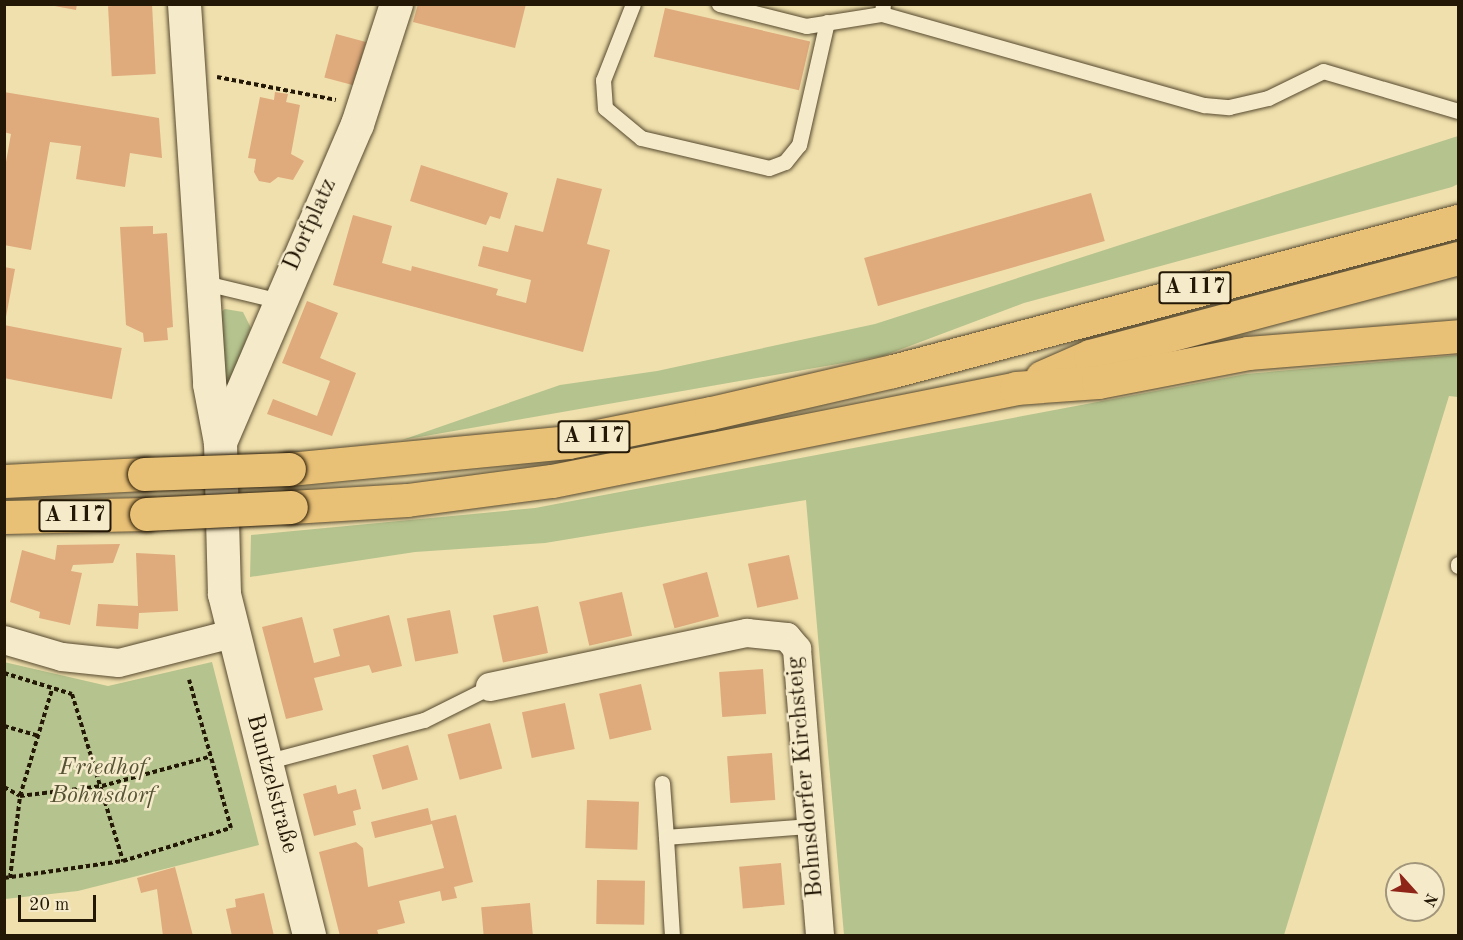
<!DOCTYPE html>
<meta charset="utf-8">
<style>
body{margin:0}
#map{position:relative;width:1463px;height:940px;overflow:hidden;background:#f0e0ad;font-family:"Old Standard TT",serif}
div>[style]{position:absolute}
[style*='--x']{left:calc(var(--x)*1px);top:calc(var(--y)*1px);width:calc(var(--w)*1px);rotate:calc(var(--a)*1deg)}
.green>*{inset:0;background:#b5c38e}
.building>*{inset:0;background:#dfaa7c;transform-origin:0 0}
.path>*{height:4px;margin-top:-2px;transform-origin:0;background:repeating-linear-gradient(90deg,#231705 0 4.5px,transparent 0 7.5px)}
.roads{filter:drop-shadow(0 0 2px #56492f) drop-shadow(0 0 2px #56492f)}
.lane>*{height:15px;margin:-7.5px;padding:0 7.5px;transform-origin:7.5px;border-radius:7.5px;background:#f5ebca}
.street>*{height:28px;margin:-14px;padding:0 14px;transform-origin:14px;border-radius:14px;background:#f5ebca}
.secondary>*{height:33px;margin:-16.5px;padding:0 16.5px;transform-origin:16.5px;border-radius:16.5px;background:#f5ebca}
.highway>*{height:33px;margin:-16.5px;padding:0 16.5px;transform-origin:16.5px;border-radius:16.5px;background:#e8c076}
.bridges{filter:drop-shadow(0 0 2px #231705) drop-shadow(0 0 2px #231705)}
.highway-bridge>*{height:33px;margin:-16.5px;padding:0 16.5px;transform-origin:16.5px;border-radius:16.5px;background:#e8c076}
span{translate:-50% -50%;white-space:nowrap;text-align:center;line-height:1.15;-webkit-text-stroke:5px #f5ebca;paint-order:stroke}
.shield-label span{padding:2px 4px;background:#f5ebca;border:2px solid;border-radius:4px;-webkit-text-stroke-width:0}
.shield-label{font-size:22px;color:#231705;font-weight:700}
.street-label{font-size:24px;color:#231705}
.park-label{font-size:24px;color:#565335;font-style:italic}
.frame{position:absolute;inset:0;border:6px solid #231705;pointer-events:none}
.north{position:absolute;left:1385px;top:862px;width:60px;height:60px;box-sizing:border-box;background:#f5ebca;border:2px solid #a1967b;border-radius:50%;rotate:117deg;font-size:16px;font-weight:700;line-height:24px;text-align:center;color:#231705}
.north::after{content:'';display:block;margin:auto;width:21px;height:27px;background:#8f2418;clip-path:polygon(50% 0,100% 100%,50% 72%,0 100%)}
.scale{position:absolute;left:18px;top:895px;width:78px;height:27px;box-sizing:border-box;border:3px solid #231705;border-top:0;padding-left:8px;font-size:18px;line-height:21px;white-space:nowrap;color:#231705;-webkit-text-stroke:4px #f5ebca;paint-order:stroke}
</style>
<div id="map">
<div class="green">
<div style="clip-path:polygon(1458px 136px,1458px 184px,1452px 187px,1024px 303px,883px 356px,402px 440px,560px 385px,657px 371px,875px 324px)"></div>
<div style="clip-path:polygon(225px 309px,243px 312px,251px 328px,228px 387px,224px 387px,217px 315px)"></div>
<div style="clip-path:polygon(1458px 355px,1458px 397px,1449px 396px,1284px 935px,844px 935px,806px 500px,545px 543px,415px 552px,250px 577px,251px 535px,535px 508px,1246px 374px)"></div>
<div style="clip-path:polygon(4px 662px,108px 686px,212px 662px,259px 845px,78px 891px,5px 899px)"></div>
</div>
<div class="building">
<div style="clip-path:polygon(44px 4px,77px 4px,76px 10px)"></div>
<div style="left:152px;top:4px;width:70px;height:44px;rotate:87deg"></div>
<div style="clip-path:polygon(418px 4px,526px 4px,515px 48px,413px 22px)"></div>
<div style="left:665px;top:8px;width:149px;height:50px;rotate:13deg"></div>
<div style="left:336px;top:34px;width:31px;height:45px;rotate:15deg"></div>
<div style="clip-path:polygon(4px 92px,159px 118px,162px 158px,130px 153px,125px 187px,76px 179px,81px 146px,50px 142px,31px 250px,4px 245px,4px 173px,11px 134px,4px 132px)"></div>
<div style="clip-path:polygon(275px 92px,288px 94px,286px 102px,300px 105px,291px 154px,304px 161px,293px 180px,278px 177px,270px 183px,259px 181px,254px 172px,256px 159px,248px 158px,260px 97px,274px 100px)"></div>
<div style="clip-path:polygon(421px 165px,508px 193px,500px 219px,490px 216px,486px 225px,410px 201px)"></div>
<div style="clip-path:polygon(557px 178px,602px 189px,587px 244px,610px 250px,583px 352px,333px 285px,353px 215px,392px 226px,382px 263px,411px 271px,412px 266px,498px 289px,496px 295px,526px 303px,531px 280px,478px 266px,483px 246px,508px 252px,515px 225px,543px 232px)"></div>
<div style="left:1091px;top:193px;width:50px;height:236px;rotate:74deg"></div>
<div style="clip-path:polygon(153px 226px,153px 234px,167px 233px,173px 327px,167px 328px,168px 340px,144px 342px,143px 333px,126px 325px,120px 227px)"></div>
<div style="clip-path:polygon(4px 267px,15px 269px,6px 317px,4px 316px)"></div>
<div style="clip-path:polygon(307px 301px,338px 313px,320px 358px,356px 373px,332px 436px,267px 414px,273px 399px,317px 416px,330px 381px,282px 363px)"></div>
<div style="left:4px;top:325px;width:120px;height:52px;rotate:11deg"></div>
<div style="clip-path:polygon(120px 544px,113px 563px,73px 565px,71px 571px,82px 573px,70px 625px,39px 618px,40px 612px,10px 602px,22px 550px,55px 560px,57px 545px)"></div>
<div style="clip-path:polygon(136px 553px,175px 555px,178px 611px,139px 613px,138px 629px,96px 626px,98px 604px,138px 606px)"></div>
<div style="left:789px;top:555px;width:45px;height:42px;rotate:78deg"></div>
<div style="left:707px;top:572px;width:46px;height:46px;rotate:75deg"></div>
<div style="left:622px;top:592px;width:45px;height:44px;rotate:77deg"></div>
<div style="left:538px;top:606px;width:48px;height:46px;rotate:78deg"></div>
<div style="left:450px;top:610px;width:44px;height:44px;rotate:79deg"></div>
<div style="clip-path:polygon(389px 615px,402px 666px,372px 673px,369px 665px,314px 678px,323px 710px,286px 719px,262px 627px,302px 617px,314px 663px,340px 656px,333px 629px)"></div>
<div style="left:763px;top:669px;width:45px;height:44px;rotate:86deg"></div>
<div style="left:641px;top:684px;width:47px;height:43px;rotate:77deg"></div>
<div style="left:565px;top:703px;width:47px;height:44px;rotate:78deg"></div>
<div style="left:490px;top:723px;width:47px;height:44px;rotate:75deg"></div>
<div style="left:408px;top:745px;width:36px;height:37px;rotate:74deg"></div>
<div style="left:772px;top:753px;width:47px;height:45px;rotate:86deg"></div>
<div style="clip-path:polygon(336px 785px,338px 794px,356px 789px,361px 809px,353px 811px,356px 825px,314px 836px,303px 794px)"></div>
<div style="left:587px;top:800px;width:52px;height:48px;rotate:2deg"></div>
<div style="clip-path:polygon(428px 808px,431px 821px,456px 815px,473px 882px,454px 887px,457px 898px,442px 901px,440px 891px,399px 901px,405px 923px,377px 930px,379px 936px,340px 936px,319px 852px,356px 842px,363px 848px,368px 887px,444px 868px,432px 824px,375px 838px,371px 822px)"></div>
<div style="left:781px;top:863px;width:42px;height:42px;rotate:85deg"></div>
<div style="clip-path:polygon(175px 867px,193px 936px,163px 936px,157px 889px,141px 893px,137px 878px)"></div>
<div style="left:597px;top:880px;width:48px;height:44px;rotate:1deg"></div>
<div style="clip-path:polygon(264px 893px,274px 936px,232px 936px,226px 909px,236px 907px,235px 899px)"></div>
<div style="left:530px;top:903px;width:33px;height:49px;rotate:85deg"></div>
</div>
<div class="path">
<div style="--x:217;--y:77;--w:121;--a:10.9"></div>
<div style="--x:4;--y:673;--w:71;--a:17.2"></div>
<div style="--x:72;--y:694;--w:175;--a:73"></div>
<div style="--x:4;--y:726;--w:35;--a:16"></div>
<div style="--x:4;--y:787;--w:18;--a:29"></div>
<div style="--x:20;--y:796;--w:83;--a:-7"></div>
<div style="--x:102;--y:786;--w:111;--a:-15.2"></div>
<div style="--x:4;--y:878;--w:120;--a:-8.1"></div>
<div style="--x:123;--y:861;--w:113;--a:-17"></div>
<div style="--x:231;--y:828;--w:154;--a:-105.8"></div>
<div style="--x:10;--y:878;--w:83;--a:-83"></div>
<div style="--x:20;--y:796;--w:112;--a:-73.3"></div>
</div>
<div class="roads">
<div class="lane">
<div style="--x:633;--y:4;--w:82;--a:111.5"></div>
<div style="--x:603;--y:80;--w:28;--a:86"></div>
<div style="--x:605;--y:108;--w:47;--a:39.8"></div>
<div style="--x:641;--y:138;--w:131;--a:13.2"></div>
<div style="--x:769;--y:168;--w:17;--a:-21"></div>
<div style="--x:785;--y:162;--w:22;--a:-51"></div>
<div style="--x:799;--y:145;--w:126;--a:-77.2"></div>
<div style="--x:719;--y:4;--w:90;--a:14.2"></div>
<div style="--x:806;--y:26;--w:77;--a:-9"></div>
<div style="--x:883;--y:4;--w:10;--a:96"></div>
<div style="--x:882;--y:14;--w:335;--a:15.8"></div>
<div style="--x:1204;--y:105;--w:25;--a:5"></div>
<div style="--x:1229;--y:107;--w:40;--a:-13"></div>
<div style="--x:1268;--y:98;--w:61;--a:-26.1"></div>
<div style="--x:1323;--y:71;--w:141;--a:16.5"></div>
<div style="--x:201;--y:282;--w:77;--a:13.5"></div>
<div style="--x:1458;--y:564;--w:2;--a:90"></div>
<div style="--x:265;--y:762;--w:164;--a:-14.8"></div>
<div style="--x:424;--y:720;--w:74;--a:-26.6"></div>
<div style="--x:662;--y:783;--w:54;--a:85.8"></div>
<div style="--x:672;--y:936;--w:99;--a:-93.5"></div>
<div style="--x:666;--y:837;--w:144;--a:-4.4"></div>
</div>
<div class="street">
<div style="--x:4;--y:640;--w:60;--a:16.3"></div>
<div style="--x:62;--y:657;--w:57;--a:6"></div>
<div style="--x:119;--y:663;--w:117;--a:-14.4"></div>
<div style="--x:490;--y:687;--w:263;--a:-11.9"></div>
<div style="--x:747;--y:633;--w:40;--a:5.7"></div>
<div style="--x:787;--y:637;--w:16;--a:50"></div>
<div style="--x:797;--y:649;--w:288;--a:85.4"></div>
</div>
<div class="secondary">
<div style="--x:184;--y:4;--w:381;--a:86.2"></div>
<div style="--x:209;--y:384;--w:59;--a:79.3"></div>
<div style="--x:220;--y:442;--w:152;--a:88.5"></div>
<div style="--x:224;--y:594;--w:352;--a:76"></div>
<div style="--x:220;--y:442;--w:346;--a:-66.7"></div>
<div style="--x:357;--y:124;--w:126;--a:-72"></div>
</div>
<div class="highway">
<div style="--x:1042;--y:377;--w:52;--a:-23.6"></div>
<div style="--x:1090;--y:356;--w:381;--a:-14.9"></div>
<div style="--x:289;--y:469;--w:280;--a:-5.5"></div>
<div style="--x:568;--y:442;--w:146;--a:-11.5"></div>
<div style="--x:711;--y:413;--w:187;--a:-13"></div>
<div style="--x:893;--y:371;--w:585;--a:-14.87"></div>
<div style="--x:4;--y:481;--w:140;--a:-2.9"></div>
<div style="--x:291;--y:507;--w:116;--a:-3.5"></div>
<div style="--x:407;--y:500;--w:146;--a:-7.5"></div>
<div style="--x:552;--y:481;--w:473;--a:-11.3"></div>
<div style="--x:1016;--y:388;--w:82;--a:-4.2"></div>
<div style="--x:1098;--y:382;--w:153;--a:-10.9"></div>
<div style="--x:1248;--y:353;--w:211;--a:-4.6"></div>
<div style="--x:4;--y:517;--w:142;--a:-1.2"></div>
</div>
</div>
<div class="bridges">
<div class="highway-bridge">
<div style="--x:144;--y:474;--w:145;--a:-2"></div>
<div style="--x:146;--y:514;--w:145;--a:-2.8"></div>
</div>
</div>
<div class="shield-label">
<span style="left:1195px;top:288px">A 117</span>
<span style="left:594px;top:437px">A 117</span>
<span style="left:75px;top:516px">A 117</span>
</div>
<div class="street-label">
<span style="left:311px;top:225px;rotate:-66deg">Dorfplatz</span>
<span style="left:806px;top:777px;rotate:-95deg">Bohnsdorfer Kirchsteig</span>
<span style="left:271px;top:784px;rotate:75deg">Buntzelstraße</span>
</div>
<div class="park-label">
<span style="left:103px;top:783px">Friedhof<br>Bohnsdorf</span>
</div>
<div class="frame"></div>
<div class="north">N</div>
<div class="scale">20 m</div>
</div>
